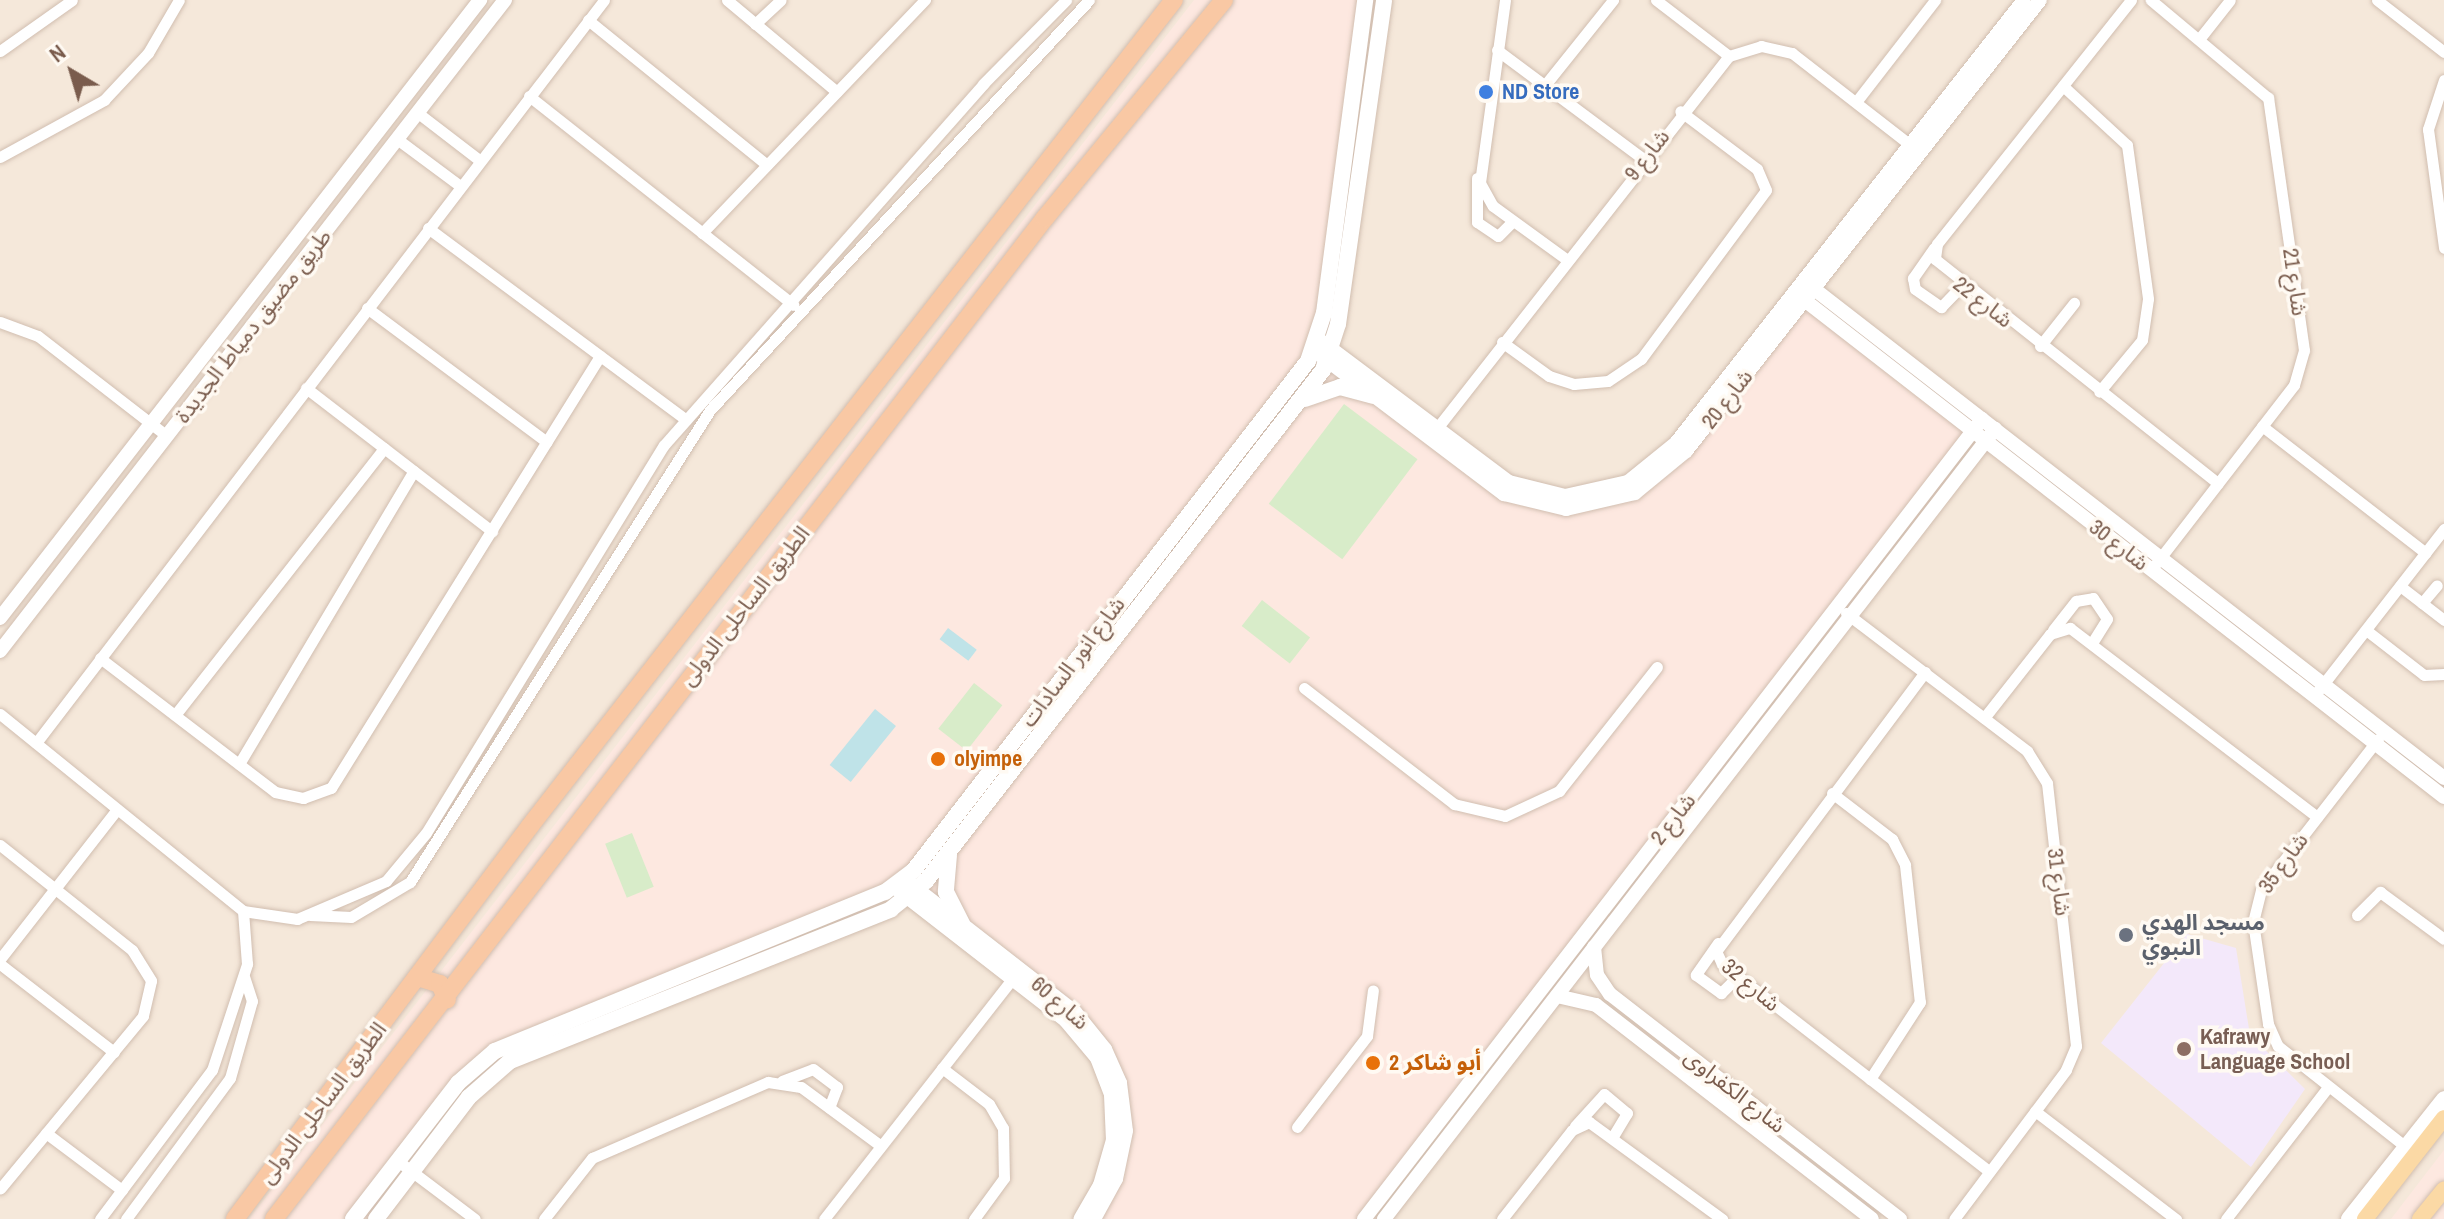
<!DOCTYPE html>
<meta charset="utf-8">
<style>
body{margin:0}
#map{position:relative;width:2444px;height:1219px;overflow:hidden;background:#fdf6ec;font-family:"Archivo Narrow","Noto Sans Arabic",sans-serif}
div>[style]{position:absolute}
[style*='--x']{left:calc(var(--x)*1px);top:calc(var(--y)*1px);width:calc(var(--w)*1px);rotate:calc(var(--a)*1deg)}
.residential>*{inset:0;background:#f5e8da;transform-origin:0 0}
.commercial>*{inset:0;background:#fde8e0}
.education>*{inset:0;background:#f3e8fa}
.green>*{inset:0;background:#d8ecc9;transform-origin:0 0}
.water>*{inset:0;background:#bfe3e8;transform-origin:0 0}
.roads{filter:drop-shadow(0 0 2px #d1beb0) drop-shadow(0 0 2px #d1beb0)}
.minor>*{height:11px;margin:-5.5px;padding:0 5.5px;transform-origin:5.5px;border-radius:5.5px;background:#fff}
.tertiary>*{height:14px;margin:-7px;padding:0 7px;transform-origin:7px;border-radius:7px;background:#fff}
.secondary>*{height:16px;margin:-8px;padding:0 8px;transform-origin:8px;border-radius:8px;background:#fff}
.primary>*{height:16px;margin:-8px;padding:0 8px;transform-origin:8px;border-radius:8px;background:#fbd9a5}
.trunk>*{height:18px;margin:-9px;padding:0 9px;transform-origin:9px;border-radius:9px;background:#f9c8a4}
.dots>*{width:22px;height:22px;translate:-50% -50%;box-sizing:border-box;border:4px solid #fffaf3;border-radius:50%}
span{translate:-50% -50%;white-space:nowrap;text-align:center;line-height:1.15;-webkit-text-stroke:7px #fffaf3;paint-order:stroke}
.shop-label{font-size:22px;color:#366cbe;font-weight:700}
.left{translate:0 -50%;text-align:left}
.street-label{font-size:22px;color:#7a5c4d}
.food-label{font-size:22px;color:#c56008;font-weight:700}
.worship-label{font-size:22px;color:#5b616d;font-weight:700}
.education-label{font-size:22px;color:#785e54;font-weight:700}
.north{position:absolute;left:32px;top:32px;width:80px;height:80px;-webkit-text-stroke:6px #fffaf3;paint-order:stroke;rotate:322deg;font-size:22px;font-weight:700;line-height:32px;text-align:center;color:#7a5c4d}
.north::after{content:'';display:block;margin:auto;width:28px;height:36px;background:#7a5c4d;clip-path:polygon(50% 0,100% 100%,50% 72%,0 100%)}
</style>
<div id="map">
<div class="residential">
<div style="left:0;top:0;width:2444px;height:1219px"></div>
</div>
<div class="commercial">
<div style="clip-path:polygon(1194px 0,1374px 0,1325px 350px,1517px 492px,1629px 488px,1806px 292px,1983px 430px,1374px 1219px,1087px 1219px,1111px 1174px,1104px 1058px,907px 890px,500px 1056px,366px 1219px,249px 1219px)"></div>
<div style="clip-path:polygon(2444px 1150px,2444px 1219px,2391px 1219px)"></div>
</div>
<div class="education">
<div style="clip-path:polygon(2187px 934px,2236px 948px,2250px 1035px,2305px 1089px,2251px 1167px,2101px 1043px)"></div>
</div>
<div class="green">
<div style="left:1344px;top:404px;width:92px;height:125px;rotate:37deg"></div>
<div style="left:1262px;top:600px;width:61px;height:33px;rotate:38deg"></div>
<div style="left:974px;top:683px;width:36px;height:58px;rotate:38deg"></div>
<div style="left:632px;top:833px;width:58px;height:29px;rotate:68deg"></div>
</div>
<div class="water">
<div style="left:948px;top:628px;width:36px;height:14px;rotate:37deg"></div>
<div style="left:875px;top:709px;width:27px;height:72px;rotate:39deg"></div>
</div>
<div class="roads">
<div class="minor">
<div style="--x:727;--y:0;--w:143;--a:39.9"></div>
<div style="--x:1505;--y:0;--w:185;--a:97.8"></div>
<div style="--x:1480;--y:183;--w:26;--a:61"></div>
<div style="--x:1493;--y:206;--w:90;--a:36"></div>
<div style="--x:1656;--y:0;--w:92;--a:37.5"></div>
<div style="--x:2131;--y:0;--w:312;--a:128.5"></div>
<div style="--x:1937;--y:244;--w:15;--a:98"></div>
<div style="--x:1935;--y:259;--w:361;--a:38.4"></div>
<div style="--x:2377;--y:0;--w:85;--a:37.8"></div>
<div style="--x:588;--y:20;--w:230;--a:39"></div>
<div style="--x:755;--y:24;--w:35;--a:-43"></div>
<div style="--x:2200;--y:38;--w:48;--a:-51.7"></div>
<div style="--x:1497;--y:50;--w:182;--a:36.7"></div>
<div style="--x:0;--y:51;--w:88;--a:-35.3"></div>
<div style="--x:2444;--y:80;--w:52;--a:108.1"></div>
<div style="--x:2428;--y:129;--w:120;--a:82.3"></div>
<div style="--x:1545;--y:85;--w:109;--a:-51.3"></div>
<div style="--x:2063;--y:86;--w:87;--a:42.7"></div>
<div style="--x:2127;--y:145;--w:155;--a:82.2"></div>
<div style="--x:2148;--y:299;--w:41;--a:98.3"></div>
<div style="--x:2142;--y:340;--w:67;--a:129.6"></div>
<div style="--x:529;--y:96;--w:337;--a:38.3"></div>
<div style="--x:1856;--y:102;--w:129;--a:-52.2"></div>
<div style="--x:418;--y:113;--w:77;--a:37.6"></div>
<div style="--x:397;--y:139;--w:79;--a:36.7"></div>
<div style="--x:0;--y:157;--w:119;--a:-28.7"></div>
<div style="--x:104;--y:100;--w:64;--a:-46.9"></div>
<div style="--x:148;--y:53;--w:61;--a:-59.7"></div>
<div style="--x:1477;--y:178;--w:44;--a:90"></div>
<div style="--x:1477;--y:222;--w:25;--a:34"></div>
<div style="--x:1498;--y:236;--w:21;--a:-45"></div>
<div style="--x:428;--y:228;--w:320;--a:36.6"></div>
<div style="--x:702;--y:233;--w:323;--a:-46.3"></div>
<div style="--x:1934;--y:248;--w:37;--a:125"></div>
<div style="--x:1913;--y:278;--w:11;--a:80"></div>
<div style="--x:1915;--y:289;--w:32;--a:35"></div>
<div style="--x:1941;--y:307;--w:29;--a:-46"></div>
<div style="--x:367;--y:308;--w:224;--a:36.7"></div>
<div style="--x:0;--y:322;--w:40;--a:20.2"></div>
<div style="--x:38;--y:336;--w:163;--a:37.8"></div>
<div style="--x:1502;--y:342;--w:58;--a:35.9"></div>
<div style="--x:1549;--y:376;--w:26;--a:18"></div>
<div style="--x:1574;--y:384;--w:34;--a:-5"></div>
<div style="--x:1608;--y:381;--w:40;--a:-34"></div>
<div style="--x:1641;--y:359;--w:210;--a:-53.5"></div>
<div style="--x:1766;--y:190;--w:23;--a:-113"></div>
<div style="--x:1757;--y:169;--w:96;--a:-143"></div>
<div style="--x:2040;--y:346;--w:55;--a:-51.7"></div>
<div style="--x:306;--y:388;--w:235;--a:37.6"></div>
<div style="--x:2262;--y:426;--w:207;--a:37.8"></div>
<div style="--x:1434;--y:432;--w:478;--a:-51.9"></div>
<div style="--x:1729;--y:56;--w:34;--a:-17"></div>
<div style="--x:1761;--y:46;--w:32;--a:13"></div>
<div style="--x:1792;--y:53;--w:155;--a:37.9"></div>
<div style="--x:2151;--y:570;--w:234;--a:-52.3"></div>
<div style="--x:2294;--y:385;--w:36;--a:-74"></div>
<div style="--x:2304;--y:350;--w:255;--a:-98.1"></div>
<div style="--x:2268;--y:98;--w:153;--a:-140.1"></div>
<div style="--x:2400;--y:586;--w:56;--a:37.7"></div>
<div style="--x:2422;--y:603;--w:23;--a:-50"></div>
<div style="--x:1846;--y:613;--w:228;--a:37.3"></div>
<div style="--x:2027;--y:751;--w:38;--a:58"></div>
<div style="--x:2047;--y:783;--w:265;--a:83.7"></div>
<div style="--x:2076;--y:1046;--w:26;--a:113"></div>
<div style="--x:2066;--y:1070;--w:186;--a:126.9"></div>
<div style="--x:2053;--y:630;--w:37;--a:-52"></div>
<div style="--x:2076;--y:601;--w:17;--a:-10"></div>
<div style="--x:2093;--y:598;--w:25;--a:56"></div>
<div style="--x:2107;--y:619;--w:28;--a:122"></div>
<div style="--x:2366;--y:630;--w:73;--a:37.8"></div>
<div style="--x:2424;--y:675;--w:20;--a:-3"></div>
<div style="--x:100;--y:658;--w:220;--a:37.4"></div>
<div style="--x:275;--y:792;--w:29;--a:12"></div>
<div style="--x:303;--y:798;--w:30;--a:-20"></div>
<div style="--x:331;--y:788;--w:509;--a:-58.09"></div>
<div style="--x:1925;--y:672;--w:349;--a:126.8"></div>
<div style="--x:1716;--y:951;--w:14;--a:65"></div>
<div style="--x:1722;--y:964;--w:338;--a:37.8"></div>
<div style="--x:1304;--y:688;--w:190;--a:37.7"></div>
<div style="--x:1454;--y:804;--w:52;--a:13.2"></div>
<div style="--x:1505;--y:816;--w:60;--a:-24.8"></div>
<div style="--x:1559;--y:791;--w:158;--a:-51.7"></div>
<div style="--x:2314;--y:696;--w:212;--a:-52.1"></div>
<div style="--x:0;--y:714;--w:313;--a:39"></div>
<div style="--x:243;--y:911;--w:55;--a:8.4"></div>
<div style="--x:297;--y:919;--w:97;--a:-23.1"></div>
<div style="--x:386;--y:881;--w:62;--a:-50.2"></div>
<div style="--x:426;--y:833;--w:455;--a:-58.5"></div>
<div style="--x:664;--y:445;--w:482;--a:-48.5"></div>
<div style="--x:983;--y:84;--w:118;--a:-45.3"></div>
<div style="--x:175;--y:715;--w:339;--a:-51.9"></div>
<div style="--x:1984;--y:718;--w:107;--a:-51.8"></div>
<div style="--x:2050;--y:634;--w:21;--a:-17"></div>
<div style="--x:2070;--y:628;--w:311;--a:37.4"></div>
<div style="--x:2378;--y:739;--w:191;--a:127.8"></div>
<div style="--x:2261;--y:890;--w:33;--a:104"></div>
<div style="--x:2253;--y:922;--w:103;--a:81.6"></div>
<div style="--x:2268;--y:1024;--w:24;--a:66"></div>
<div style="--x:2278;--y:1046;--w:163;--a:38.3"></div>
<div style="--x:36;--y:743;--w:935;--a:-52.6"></div>
<div style="--x:239;--y:764;--w:341;--a:-59.2"></div>
<div style="--x:1832;--y:793;--w:76;--a:37.5"></div>
<div style="--x:1892;--y:839;--w:29;--a:63"></div>
<div style="--x:1905;--y:865;--w:138;--a:83.8"></div>
<div style="--x:1920;--y:1002;--w:92;--a:123"></div>
<div style="--x:0;--y:845;--w:169;--a:38.5"></div>
<div style="--x:132;--y:950;--w:36;--a:58"></div>
<div style="--x:151;--y:981;--w:36;--a:103"></div>
<div style="--x:143;--y:1016;--w:224;--a:129.6"></div>
<div style="--x:310;--y:915;--w:41;--a:2.8"></div>
<div style="--x:351;--y:917;--w:69;--a:-30.7"></div>
<div style="--x:410;--y:882;--w:559;--a:-57.56"></div>
<div style="--x:710;--y:410;--w:558;--a:-47.25"></div>
<div style="--x:2357;--y:915;--w:33;--a:-45"></div>
<div style="--x:2380;--y:892;--w:79;--a:36.3"></div>
<div style="--x:1718;--y:943;--w:39;--a:125"></div>
<div style="--x:1696;--y:975;--w:31;--a:36"></div>
<div style="--x:1721;--y:993;--w:24;--a:-45"></div>
<div style="--x:0;--y:959;--w:190;--a:-52"></div>
<div style="--x:0;--y:964;--w:144;--a:37.7"></div>
<div style="--x:942;--y:1068;--w:59;--a:37.5"></div>
<div style="--x:989;--y:1104;--w:28;--a:60"></div>
<div style="--x:1003;--y:1128;--w:50;--a:88.9"></div>
<div style="--x:1004;--y:1178;--w:51;--a:126.2"></div>
<div style="--x:782;--y:1081;--w:33;--a:-21"></div>
<div style="--x:813;--y:1069;--w:30;--a:37"></div>
<div style="--x:837;--y:1087;--w:22;--a:111"></div>
<div style="--x:2035;--y:1111;--w:178;--a:37.5"></div>
<div style="--x:1575;--y:1126;--w:43;--a:-47.8"></div>
<div style="--x:1604;--y:1094;--w:30;--a:40"></div>
<div style="--x:1627;--y:1113;--w:27;--a:121"></div>
<div style="--x:1297;--y:1127;--w:115;--a:-52.4"></div>
<div style="--x:1367;--y:1036;--w:46;--a:-82.6"></div>
<div style="--x:46;--y:1133;--w:95;--a:36.9"></div>
<div style="--x:398;--y:1161;--w:96;--a:37"></div>
<div style="--x:100;--y:1219;--w:186;--a:-53.1"></div>
<div style="--x:212;--y:1070;--w:112;--a:-71.7"></div>
<div style="--x:247;--y:964;--w:53;--a:-94.3"></div>
<div style="--x:126;--y:1219;--w:175;--a:-53.6"></div>
<div style="--x:230;--y:1078;--w:80;--a:-74.1"></div>
<div style="--x:252;--y:1001;--w:25;--a:-108"></div>
<div style="--x:544;--y:1219;--w:78;--a:-51.8"></div>
<div style="--x:592;--y:1158;--w:192;--a:-23.4"></div>
<div style="--x:768;--y:1082;--w:33;--a:9"></div>
<div style="--x:801;--y:1087;--w:99;--a:36.4"></div>
<div style="--x:824;--y:1219;--w:311;--a:-51.9"></div>
<div style="--x:1502;--y:1219;--w:113;--a:-51.8"></div>
<div style="--x:1572;--y:1130;--w:19;--a:-25"></div>
<div style="--x:1589;--y:1122;--w:165;--a:36.1"></div>
<div style="--x:2226;--y:1219;--w:167;--a:-52.3"></div>
</div>
<div class="tertiary">
<div style="--x:1809;--y:285;--w:804;--a:37.82"></div>
<div style="--x:1798;--y:295;--w:818;--a:37.85"></div>
<div style="--x:1321;--y:341;--w:235;--a:36.9"></div>
<div style="--x:1509;--y:482;--w:58;--a:14"></div>
<div style="--x:1565;--y:496;--w:65;--a:-12.5"></div>
<div style="--x:1628;--y:482;--w:62;--a:-39.1"></div>
<div style="--x:1676;--y:443;--w:563;--a:-51.85"></div>
<div style="--x:1320;--y:355;--w:231;--a:37.1"></div>
<div style="--x:1504;--y:494;--w:64;--a:13.6"></div>
<div style="--x:1566;--y:509;--w:71;--a:-13.1"></div>
<div style="--x:1635;--y:493;--w:66;--a:-39.5"></div>
<div style="--x:1686;--y:451;--w:573;--a:-51.87"></div>
<div style="--x:0;--y:618;--w:783;--a:-52.16"></div>
<div style="--x:0;--y:651;--w:824;--a:-52.2"></div>
<div style="--x:908;--y:882;--w:212;--a:37.9"></div>
<div style="--x:1075;--y:1012;--w:48;--a:51"></div>
<div style="--x:1105;--y:1049;--w:37;--a:66"></div>
<div style="--x:1120;--y:1083;--w:48;--a:82.9"></div>
<div style="--x:1126;--y:1131;--w:49;--a:101.8"></div>
<div style="--x:1116;--y:1179;--w:46;--a:118.8"></div>
<div style="--x:898;--y:890;--w:213;--a:37.9"></div>
<div style="--x:1066;--y:1021;--w:48;--a:50"></div>
<div style="--x:1097;--y:1058;--w:40;--a:69"></div>
<div style="--x:1111;--y:1095;--w:45;--a:87.5"></div>
<div style="--x:1113;--y:1140;--w:47;--a:106.1"></div>
<div style="--x:1100;--y:1185;--w:39;--a:120"></div>
<div style="--x:1594;--y:947;--w:28;--a:84"></div>
<div style="--x:1597;--y:975;--w:23;--a:56"></div>
<div style="--x:1610;--y:994;--w:367;--a:37.8"></div>
<div style="--x:1557;--y:996;--w:40;--a:13"></div>
<div style="--x:1596;--y:1005;--w:349;--a:37.8"></div>
<div style="--x:1364;--y:1219;--w:1011;--a:-52.31"></div>
<div style="--x:1384;--y:1219;--w:999;--a:-52.28"></div>
</div>
<div class="secondary">
<div style="--x:1305;--y:399;--w:37;--a:-19"></div>
<div style="--x:1340;--y:387;--w:34;--a:15"></div>
<div style="--x:949;--y:855;--w:37;--a:95"></div>
<div style="--x:946;--y:892;--w:36;--a:63"></div>
<div style="--x:353;--y:1219;--w:172;--a:-52.3"></div>
<div style="--x:458;--y:1083;--w:49;--a:-40.9"></div>
<div style="--x:495;--y:1051;--w:421;--a:-22.2"></div>
<div style="--x:885;--y:892;--w:36;--a:-37"></div>
<div style="--x:914;--y:870;--w:644;--a:-52.26"></div>
<div style="--x:1308;--y:361;--w:51;--a:-71.6"></div>
<div style="--x:1324;--y:313;--w:316;--a:-82.5"></div>
<div style="--x:376;--y:1219;--w:153;--a:-52.7"></div>
<div style="--x:469;--y:1097;--w:55;--a:-41.3"></div>
<div style="--x:510;--y:1061;--w:410;--a:-21.7"></div>
<div style="--x:891;--y:909;--w:45;--a:-38.7"></div>
<div style="--x:926;--y:881;--w:647;--a:-52.16"></div>
<div style="--x:1323;--y:370;--w:48;--a:-71.9"></div>
<div style="--x:1338;--y:324;--w:327;--a:-81.9"></div>
<div style="--x:2349;--y:1219;--w:153;--a:-51.6"></div>
</div>
<div class="primary">
<div style="--x:2365;--y:1219;--w:128;--a:-52"></div>
<div style="--x:2420;--y:1219;--w:38;--a:-51"></div>
</div>
<div class="trunk">
<div style="--x:417;--y:977;--w:24;--a:17"></div>
<div style="--x:440;--y:984;--w:17;--a:66"></div>
<div style="--x:235;--y:1219;--w:491;--a:-53.1"></div>
<div style="--x:530;--y:826;--w:1047;--a:-52.06"></div>
<div style="--x:274;--y:1219;--w:1264;--a:-52.4"></div>
<div style="--x:1045;--y:218;--w:282;--a:-50.6"></div>
</div>
</div>
<div class="dots">
<div style="left:1486px;top:92px;background:#3f7fe0"></div>
<div style="left:938px;top:759px;background:#e8710a"></div>
<div style="left:2126px;top:935px;background:#6b7280"></div>
<div style="left:2184px;top:1049px;background:#8d6e63"></div>
<div style="left:1373px;top:1063px;background:#e8710a"></div>
</div>
<div class="shop-label">
<span class="left" style="left:1502px;top:92px">ND Store</span>
</div>
<div class="street-label">
<span style="left:1647px;top:155px;rotate:-52deg">شارع 9</span>
<span style="left:2295px;top:282px;rotate:82deg">شارع 21</span>
<span style="left:1983px;top:302px;rotate:38deg">شارع 22</span>
<span style="left:253px;top:326px;rotate:-52deg">طريق مضيق دمياط الجديدة</span>
<span style="left:1727px;top:399px;rotate:-52deg">شارع 20</span>
<span style="left:2119px;top:545px;rotate:38deg">شارع 30</span>
<span style="left:745px;top:606px;rotate:-52deg">الطريق الساحلى الدولى</span>
<span style="left:1073px;top:662px;rotate:-53deg">شارع انور السادات</span>
<span style="left:1673px;top:819px;rotate:-52deg">شارع 2</span>
<span style="left:2283px;top:863px;rotate:-54deg">شارع 35</span>
<span style="left:2059px;top:882px;rotate:83deg">شارع 31</span>
<span style="left:1751px;top:985px;rotate:40deg">شارع 32</span>
<span style="left:1060px;top:1003px;rotate:41deg">شارع 60</span>
<span style="left:1735px;top:1091px;rotate:38deg">شارع الكفراوى</span>
<span style="left:323px;top:1103px;rotate:-53deg">الطريق الساحلى الدولى</span>
</div>
<div class="food-label">
<span class="left" style="left:954px;top:759px">olyimpe</span>
<span class="left" style="left:1389px;top:1063px">أبو شاكر 2</span>
</div>
<div class="worship-label">
<span class="left" style="left:2142px;top:935px">مسجد الهدي<br>النبوي</span>
</div>
<div class="education-label">
<span class="left" style="left:2200px;top:1049px">Kafrawy<br>Language School</span>
</div>
<div class="north">N</div>
</div>
